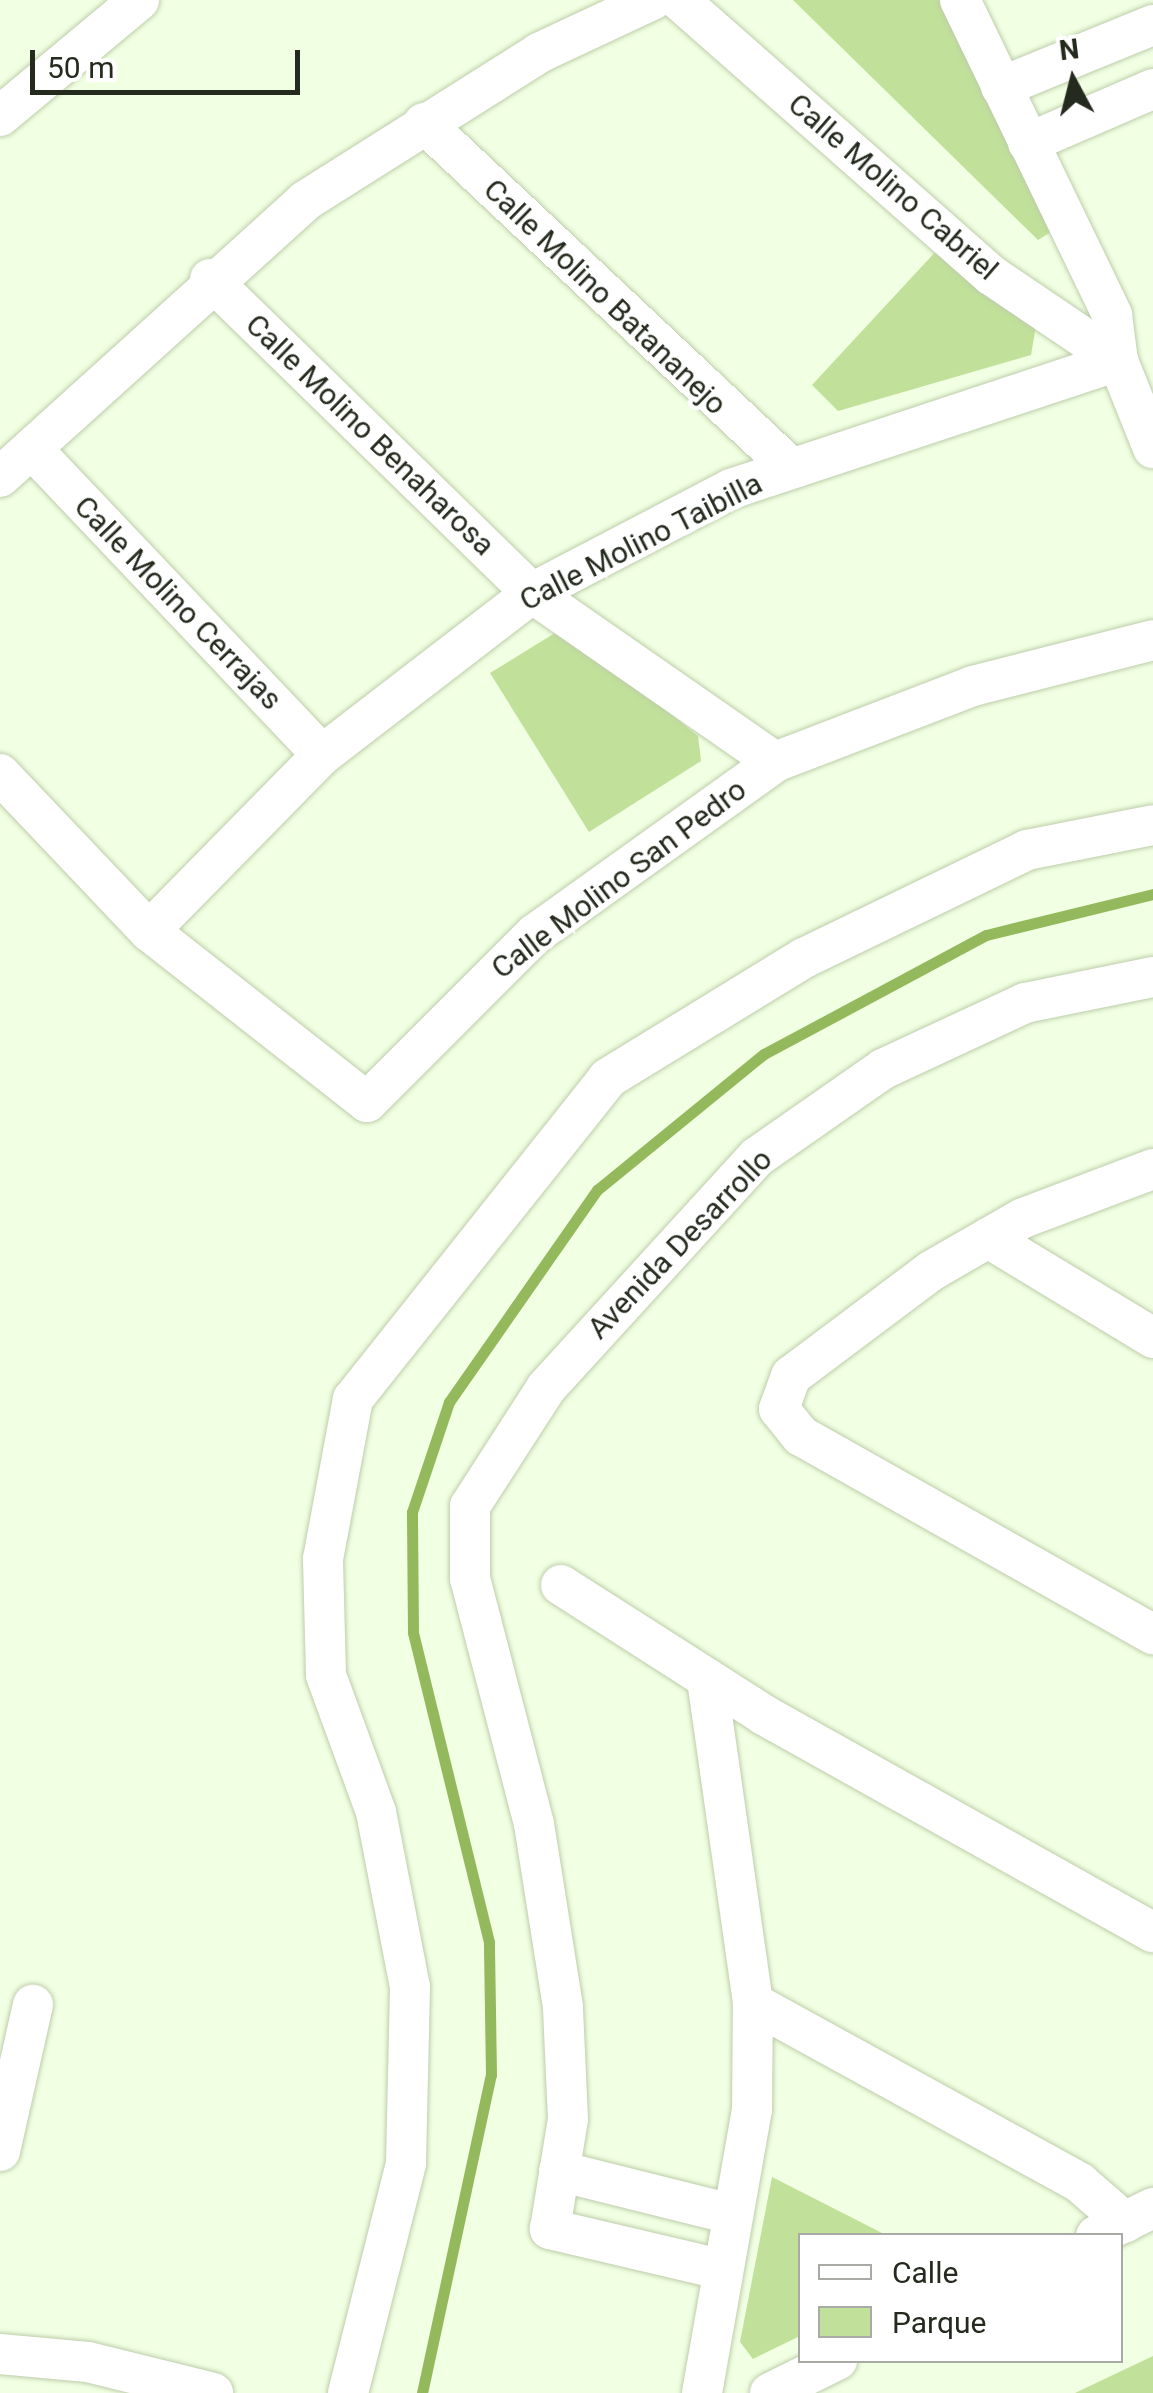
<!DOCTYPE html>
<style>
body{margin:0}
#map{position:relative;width:1153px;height:2393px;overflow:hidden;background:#f1ffe2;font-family:Roboto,sans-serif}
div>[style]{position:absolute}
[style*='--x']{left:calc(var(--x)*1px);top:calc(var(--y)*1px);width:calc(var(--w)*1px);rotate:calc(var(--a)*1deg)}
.green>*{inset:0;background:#c1e09a}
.stream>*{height:11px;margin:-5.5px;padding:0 5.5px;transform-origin:5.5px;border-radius:5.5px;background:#93b95c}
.roads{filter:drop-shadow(0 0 2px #bdcdab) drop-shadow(0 0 2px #bdcdab)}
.street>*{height:40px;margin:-20px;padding:0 20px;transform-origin:20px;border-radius:20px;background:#fff}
span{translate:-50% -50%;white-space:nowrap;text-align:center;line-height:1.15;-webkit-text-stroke:9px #fff;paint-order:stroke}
.street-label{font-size:30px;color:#242a1d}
.legend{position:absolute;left:798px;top:2233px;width:325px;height:130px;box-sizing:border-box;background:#fff;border:2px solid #a7aaa5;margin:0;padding:12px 18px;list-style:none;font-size:30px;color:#242a1d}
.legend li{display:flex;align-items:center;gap:20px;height:50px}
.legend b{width:50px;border:2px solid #a7aaa5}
.north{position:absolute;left:1023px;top:30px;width:100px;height:100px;-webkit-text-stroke:8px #fff;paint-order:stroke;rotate:353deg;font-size:28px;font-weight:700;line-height:40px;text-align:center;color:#242a1d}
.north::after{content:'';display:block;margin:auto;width:35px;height:45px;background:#242a1d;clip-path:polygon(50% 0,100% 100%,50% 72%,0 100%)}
.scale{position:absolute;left:30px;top:50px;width:270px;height:45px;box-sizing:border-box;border:5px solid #242a1d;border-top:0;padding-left:12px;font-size:30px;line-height:35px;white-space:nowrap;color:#242a1d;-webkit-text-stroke:8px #fff;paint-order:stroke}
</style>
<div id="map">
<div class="green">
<div style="clip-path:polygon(793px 0,943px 0,1054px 230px,1038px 240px)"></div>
<div style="clip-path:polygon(938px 249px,1036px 326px,1031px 355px,838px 411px,812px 385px)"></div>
<div style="clip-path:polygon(563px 628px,698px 736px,701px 761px,589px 832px,490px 673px)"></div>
<div style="clip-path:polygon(772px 2177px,886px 2235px,800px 2236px,800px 2336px,753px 2359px,740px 2342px)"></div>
<div style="clip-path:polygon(1153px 2356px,1153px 2393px,1075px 2393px)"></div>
</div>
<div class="stream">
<div style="--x:422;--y:2393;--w:325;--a:-77.8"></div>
<div style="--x:491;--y:2075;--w:133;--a:-90.9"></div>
<div style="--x:489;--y:1942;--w:319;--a:-103.8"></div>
<div style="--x:413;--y:1632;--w:120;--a:-90.5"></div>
<div style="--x:412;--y:1512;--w:116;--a:-71.4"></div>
<div style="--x:449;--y:1402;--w:259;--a:-55.1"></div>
<div style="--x:597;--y:1190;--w:215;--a:-39.2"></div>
<div style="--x:764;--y:1054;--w:252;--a:-28.2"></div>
<div style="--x:986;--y:935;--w:172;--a:-13.8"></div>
</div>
<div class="roads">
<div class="street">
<div style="--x:679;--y:0;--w:416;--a:41.4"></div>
<div style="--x:991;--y:275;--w:153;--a:34.1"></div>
<div style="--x:960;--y:0;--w:350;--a:64.2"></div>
<div style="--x:1112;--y:315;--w:46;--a:82.6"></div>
<div style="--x:1118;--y:361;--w:94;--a:68.1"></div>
<div style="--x:1001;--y:87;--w:164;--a:-22.2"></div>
<div style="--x:0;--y:116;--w:181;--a:-39.8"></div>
<div style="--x:424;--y:123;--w:502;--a:43.23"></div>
<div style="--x:1028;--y:143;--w:136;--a:-23.4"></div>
<div style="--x:210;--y:279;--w:450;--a:44.3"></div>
<div style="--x:532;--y:593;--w:296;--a:34.8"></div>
<div style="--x:33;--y:450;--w:420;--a:46.5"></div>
<div style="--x:0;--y:477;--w:411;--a:-42.1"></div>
<div style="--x:305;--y:201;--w:277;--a:-32.3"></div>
<div style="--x:539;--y:53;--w:125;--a:-25.1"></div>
<div style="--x:0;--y:774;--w:216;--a:46.5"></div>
<div style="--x:149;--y:931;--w:277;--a:38.1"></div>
<div style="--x:367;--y:1102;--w:238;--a:-45"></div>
<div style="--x:535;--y:934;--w:295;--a:-35.6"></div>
<div style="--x:775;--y:762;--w:212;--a:-21"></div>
<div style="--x:973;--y:686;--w:186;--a:-14.3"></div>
<div style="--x:149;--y:931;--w:247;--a:-45.5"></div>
<div style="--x:322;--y:755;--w:265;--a:-37.6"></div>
<div style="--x:532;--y:593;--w:225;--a:-27.6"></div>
<div style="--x:731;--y:489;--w:408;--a:-18.3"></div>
<div style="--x:1153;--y:1169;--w:139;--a:159.3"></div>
<div style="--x:1023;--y:1218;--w:106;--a:150.1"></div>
<div style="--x:931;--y:1271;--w:175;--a:143.1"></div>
<div style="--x:791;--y:1376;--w:35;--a:110"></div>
<div style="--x:779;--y:1409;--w:35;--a:51"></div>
<div style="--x:801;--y:1436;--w:404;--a:29.4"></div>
<div style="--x:988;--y:1238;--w:193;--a:31.2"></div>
<div style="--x:561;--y:1585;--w:241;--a:32.6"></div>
<div style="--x:764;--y:1715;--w:445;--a:29.2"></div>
<div style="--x:753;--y:2003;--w:373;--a:28.8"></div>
<div style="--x:1080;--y:2183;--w:60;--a:40.9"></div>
<div style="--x:0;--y:2151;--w:150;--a:-77.3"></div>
<div style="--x:559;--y:2171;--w:178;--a:14"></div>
<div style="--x:1096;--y:2236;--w:64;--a:-26.2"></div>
<div style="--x:720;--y:2269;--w:175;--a:-166.8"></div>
<div style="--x:550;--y:2229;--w:111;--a:-80.7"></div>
<div style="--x:568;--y:2119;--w:112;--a:-92.6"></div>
<div style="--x:563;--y:2007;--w:185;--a:-99"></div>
<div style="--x:534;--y:1824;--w:253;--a:-104.6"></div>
<div style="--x:470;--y:1579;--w:73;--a:-90"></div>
<div style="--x:470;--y:1506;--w:140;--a:-57.2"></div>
<div style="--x:546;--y:1388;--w:313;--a:-47.6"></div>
<div style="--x:757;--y:1157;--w:154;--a:-34.9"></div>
<div style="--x:883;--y:1069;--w:157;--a:-24.9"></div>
<div style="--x:1025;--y:1003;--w:131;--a:-11.5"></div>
<div style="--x:0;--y:2354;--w:88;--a:5.2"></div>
<div style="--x:88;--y:2362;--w:129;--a:13.9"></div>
<div style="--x:348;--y:2393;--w:237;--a:-75.8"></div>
<div style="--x:406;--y:2163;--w:176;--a:-88.7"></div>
<div style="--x:410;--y:1987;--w:178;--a:-101"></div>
<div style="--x:376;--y:1812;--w:146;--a:-110.1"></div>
<div style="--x:326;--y:1675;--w:116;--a:-91.5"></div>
<div style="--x:323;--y:1559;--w:163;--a:-79.4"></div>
<div style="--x:353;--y:1399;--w:410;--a:-51.5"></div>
<div style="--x:608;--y:1078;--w:230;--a:-31.5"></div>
<div style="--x:804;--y:958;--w:248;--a:-25.8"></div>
<div style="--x:1027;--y:850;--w:128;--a:-11.2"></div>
<div style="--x:702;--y:2393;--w:287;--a:-80"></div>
<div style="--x:752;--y:2110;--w:107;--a:-89.5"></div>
<div style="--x:753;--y:2003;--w:328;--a:-98.1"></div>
<div style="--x:770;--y:2393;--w:75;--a:-26.2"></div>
</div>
</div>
<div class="street-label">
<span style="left:893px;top:187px;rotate:41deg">Calle Molino Cabriel</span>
<span style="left:605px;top:297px;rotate:44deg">Calle Molino Batananejo</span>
<span style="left:370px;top:435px;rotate:44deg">Calle Molino Benaharosa</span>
<span style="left:641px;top:542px;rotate:-27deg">Calle Molino Taibilla</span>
<span style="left:178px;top:603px;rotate:46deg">Calle Molino Cerrajas</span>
<span style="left:619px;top:879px;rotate:-37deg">Calle Molino San Pedro</span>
<span style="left:680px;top:1244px;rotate:-46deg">Avenida Desarrollo</span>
</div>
<ul class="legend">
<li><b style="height:12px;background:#fff"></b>Calle</li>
<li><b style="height:28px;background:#c1e09a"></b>Parque</li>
</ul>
<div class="north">N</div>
<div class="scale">50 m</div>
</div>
